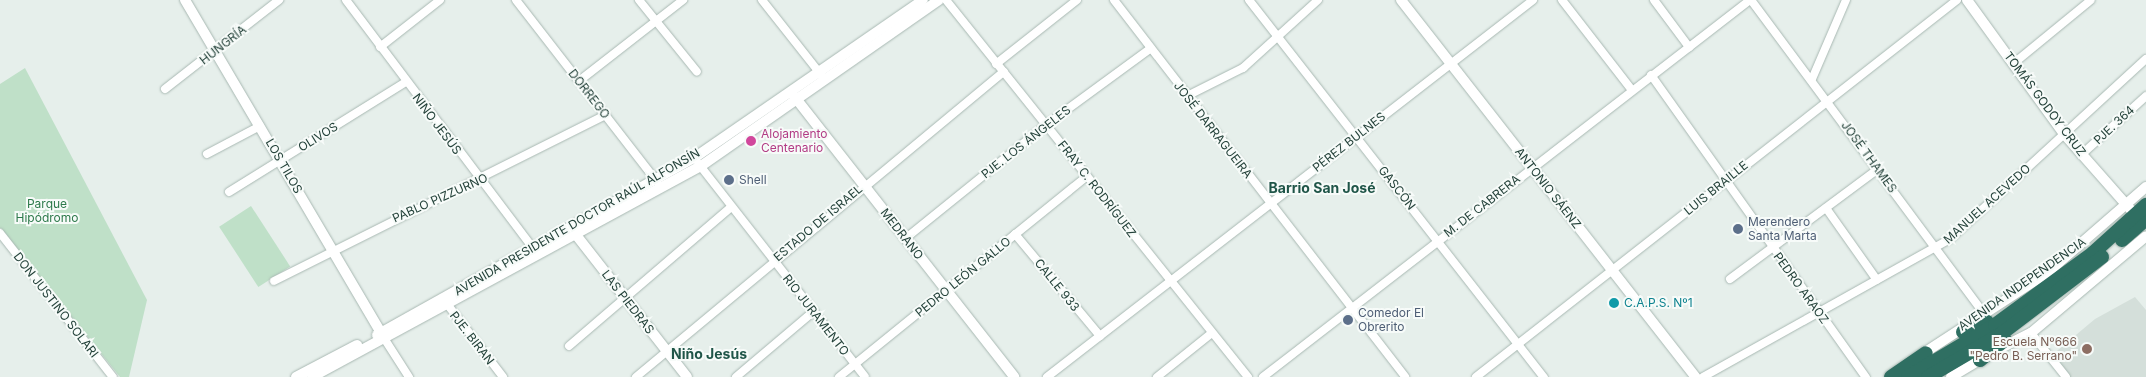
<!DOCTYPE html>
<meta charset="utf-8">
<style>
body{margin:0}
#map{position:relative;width:2146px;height:377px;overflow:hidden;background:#e6efeb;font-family:Inter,sans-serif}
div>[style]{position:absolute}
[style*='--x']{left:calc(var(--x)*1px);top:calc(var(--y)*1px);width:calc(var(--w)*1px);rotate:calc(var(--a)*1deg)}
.built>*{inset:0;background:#d4dfda}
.green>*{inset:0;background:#bfe0c8;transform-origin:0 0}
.roads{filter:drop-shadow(0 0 1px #a8b8b2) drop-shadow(0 0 1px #a8b8b2)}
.street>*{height:8px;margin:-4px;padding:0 4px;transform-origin:4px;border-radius:4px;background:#fff}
.secondary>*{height:10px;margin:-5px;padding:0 5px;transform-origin:5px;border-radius:5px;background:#fff}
.highway>*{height:14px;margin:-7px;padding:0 7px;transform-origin:7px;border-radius:7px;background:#2f6f62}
.dots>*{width:14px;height:14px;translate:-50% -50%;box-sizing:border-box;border:2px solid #f7fbf9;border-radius:50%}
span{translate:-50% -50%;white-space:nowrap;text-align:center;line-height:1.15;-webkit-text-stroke:4px #f7fbf9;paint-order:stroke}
.street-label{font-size:12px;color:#24423a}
.hotel-label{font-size:12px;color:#b23c85}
.left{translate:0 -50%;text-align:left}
.service-label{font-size:12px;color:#4e5e75}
.park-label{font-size:12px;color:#2d7a4b}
.culture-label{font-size:12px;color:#0d838f}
.education-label{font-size:12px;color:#785e54}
.right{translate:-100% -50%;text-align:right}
.neighbourhood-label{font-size:14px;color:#1f5548;font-weight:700}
</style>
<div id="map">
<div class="built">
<div style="clip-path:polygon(2135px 297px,2146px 310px,2146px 377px,2070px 377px,2052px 355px,2095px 319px)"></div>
</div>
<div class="green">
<div style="clip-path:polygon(25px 68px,147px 300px,129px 377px,120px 377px,0 228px,0 84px)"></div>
<div style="left:251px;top:206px;width:72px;height:38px;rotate:57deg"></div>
</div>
<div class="roads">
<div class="street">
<div style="--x:346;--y:0;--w:316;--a:53"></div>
<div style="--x:516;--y:0;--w:230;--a:52.2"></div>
<div style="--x:639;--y:0;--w:92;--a:51.1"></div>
<div style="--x:762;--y:0;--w:97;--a:51.7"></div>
<div style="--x:946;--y:0;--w:483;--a:51.3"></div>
<div style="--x:1114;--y:0;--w:476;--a:52.3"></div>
<div style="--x:1249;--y:0;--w:479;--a:52"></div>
<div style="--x:1562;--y:0;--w:113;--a:52.2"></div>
<div style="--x:1654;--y:0;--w:59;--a:53.3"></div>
<div style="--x:1751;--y:0;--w:392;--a:53.4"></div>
<div style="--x:380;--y:47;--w:76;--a:-38.1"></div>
<div style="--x:2014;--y:63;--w:99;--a:-39.3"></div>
<div style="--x:996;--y:64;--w:103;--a:-38.3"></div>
<div style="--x:1651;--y:75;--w:371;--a:54.6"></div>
<div style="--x:1812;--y:79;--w:86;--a:-66.7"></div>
<div style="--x:579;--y:81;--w:132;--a:-37.9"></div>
<div style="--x:165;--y:89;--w:145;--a:-38"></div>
<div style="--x:1187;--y:96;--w:63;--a:-26.6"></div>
<div style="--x:1243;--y:68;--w:101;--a:-42.2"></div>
<div style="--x:207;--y:154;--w:60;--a:-27.8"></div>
<div style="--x:2081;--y:155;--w:88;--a:-42.2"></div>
<div style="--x:698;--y:163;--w:271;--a:52"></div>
<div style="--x:229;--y:192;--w:208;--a:-31.9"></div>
<div style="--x:1826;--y:208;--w:88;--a:54.7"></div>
<div style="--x:0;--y:233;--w:183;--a:51.9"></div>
<div style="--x:1015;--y:234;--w:133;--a:50.2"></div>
<div style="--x:906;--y:238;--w:180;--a:-38.9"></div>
<div style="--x:1046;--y:125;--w:129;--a:-36.2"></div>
<div style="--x:1730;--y:279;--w:184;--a:-36.6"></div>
<div style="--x:274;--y:281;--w:371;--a:-26.6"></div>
<div style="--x:444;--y:300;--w:97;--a:52.5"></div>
<div style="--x:2031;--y:333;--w:56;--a:51.5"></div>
<div style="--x:382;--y:335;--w:50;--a:57.3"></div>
<div style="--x:569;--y:346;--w:213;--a:-40.6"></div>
<div style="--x:636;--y:377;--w:478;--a:-39.7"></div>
<div style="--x:736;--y:377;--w:102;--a:-40.2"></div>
<div style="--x:839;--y:377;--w:319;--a:-39"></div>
<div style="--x:1047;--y:377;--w:615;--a:-37.8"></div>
<div style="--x:1157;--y:377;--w:70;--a:-38.7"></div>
<div style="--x:1263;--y:377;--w:616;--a:-37.74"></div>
<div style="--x:1476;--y:377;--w:611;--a:-38.09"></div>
<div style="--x:1703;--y:377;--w:283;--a:-29.2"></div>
<div style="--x:1950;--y:239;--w:266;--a:-42.6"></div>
</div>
<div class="secondary">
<div style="--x:185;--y:0;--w:386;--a:59.5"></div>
<div style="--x:1401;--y:0;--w:479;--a:52"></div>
<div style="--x:1967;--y:0;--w:165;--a:54.1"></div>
<div style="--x:2064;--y:134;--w:101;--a:48.6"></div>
<div style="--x:794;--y:96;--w:357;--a:51.9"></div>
<div style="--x:573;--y:231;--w:185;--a:52"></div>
<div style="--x:377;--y:335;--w:363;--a:-29.2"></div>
<div style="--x:694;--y:158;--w:278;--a:-34.6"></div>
<div style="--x:1999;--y:349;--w:36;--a:-27"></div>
<div style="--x:2031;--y:333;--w:150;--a:-40.1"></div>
<div style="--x:1921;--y:355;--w:150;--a:-33.1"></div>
<div style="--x:2047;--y:273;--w:131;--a:-41"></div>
<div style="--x:296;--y:377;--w:69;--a:-27.7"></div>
<div style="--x:312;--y:377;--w:443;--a:-28.5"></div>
<div style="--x:701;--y:166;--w:290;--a:-34.9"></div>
<div style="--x:1951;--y:377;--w:39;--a:-31"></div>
</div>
<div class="highway">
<div style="--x:2122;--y:240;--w:32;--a:-41"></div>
<div style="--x:1963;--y:332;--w:26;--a:-23"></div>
<div style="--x:1980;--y:360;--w:32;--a:-39"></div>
<div style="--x:1891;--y:377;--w:42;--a:-34.4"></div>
<div style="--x:1908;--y:377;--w:101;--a:-30.9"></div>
<div style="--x:1995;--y:325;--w:122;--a:-36.3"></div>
<div style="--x:2093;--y:253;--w:72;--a:-42.2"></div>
<div style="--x:1928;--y:377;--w:85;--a:-30.5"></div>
<div style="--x:2001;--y:334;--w:127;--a:-37.3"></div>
</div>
</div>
<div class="dots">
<div style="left:751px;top:141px;background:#d1479c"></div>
<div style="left:729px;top:180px;background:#5c6f8a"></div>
<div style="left:1738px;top:229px;background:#5c6f8a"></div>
<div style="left:1614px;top:303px;background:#0f9aa8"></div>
<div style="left:1348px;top:320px;background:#5c6f8a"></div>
<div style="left:2087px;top:349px;background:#8d6e63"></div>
</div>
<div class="street-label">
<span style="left:223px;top:45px;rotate:-38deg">HUNGRÍA</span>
<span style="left:589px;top:94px;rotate:52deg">DORREGO</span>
<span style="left:2045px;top:104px;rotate:53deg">TOMÁS GODOY CRUZ</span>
<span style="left:437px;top:124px;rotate:53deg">NIÑO JESÚS</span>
<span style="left:2114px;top:125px;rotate:-43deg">PJE. 364</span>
<span style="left:1213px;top:130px;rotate:52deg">JOSÉ DARRAGUEIRA</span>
<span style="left:318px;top:137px;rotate:-32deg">OLIVOS</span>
<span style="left:1026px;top:142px;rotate:-38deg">PJE. LOS ÁNGELES</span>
<span style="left:1349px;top:142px;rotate:-38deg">PÉREZ BULNES</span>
<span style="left:1869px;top:157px;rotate:54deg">JOSÉ THAMES</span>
<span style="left:284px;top:166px;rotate:60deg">LOS TILOS</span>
<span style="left:1397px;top:188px;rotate:52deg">GASCÓN</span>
<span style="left:1548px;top:188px;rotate:52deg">ANTONIO SÁENZ</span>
<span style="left:1716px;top:188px;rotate:-39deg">LUIS BRAILLE</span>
<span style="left:1097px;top:189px;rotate:52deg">FRAY C. RODRÍGUEZ</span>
<span style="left:440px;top:198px;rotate:-24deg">PABLO PIZZURNO</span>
<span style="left:1987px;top:204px;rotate:-42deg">MANUEL ACEVEDO</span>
<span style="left:1482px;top:206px;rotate:-38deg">M. DE CABRERA</span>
<span style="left:577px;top:222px;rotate:-30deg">AVENIDA PRESIDENTE DOCTOR RAÚL ALFONSÍN</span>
<span style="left:818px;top:223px;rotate:-40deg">ESTADO DE ISRAEL</span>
<span style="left:902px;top:234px;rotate:52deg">MEDRANO</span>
<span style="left:963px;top:277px;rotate:-39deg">PEDRO LEÓN GALLO</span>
<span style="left:2022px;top:284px;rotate:-35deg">AVENIDA INDEPENDENCIA</span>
<span style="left:1057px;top:285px;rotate:51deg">CALLE 933</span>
<span style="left:1801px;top:288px;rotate:54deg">PEDRO ARAOZ</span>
<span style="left:628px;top:302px;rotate:52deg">LAS PIEDRAS</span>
<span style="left:56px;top:305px;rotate:52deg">DON JUSTINO SOLARI</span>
<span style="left:816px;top:315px;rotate:52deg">RIO JURAMENTO</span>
<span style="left:472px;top:338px;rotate:52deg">PJE. BIRAN</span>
</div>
<div class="hotel-label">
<span class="left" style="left:761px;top:141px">Alojamiento<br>Centenario</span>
</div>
<div class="service-label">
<span class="left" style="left:739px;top:180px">Shell</span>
<span class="left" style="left:1748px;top:229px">Merendero<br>Santa Marta</span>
<span class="left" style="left:1358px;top:320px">Comedor El<br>Obrerito</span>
</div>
<div class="park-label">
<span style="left:47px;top:211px">Parque<br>Hipódromo</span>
</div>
<div class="culture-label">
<span class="left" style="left:1624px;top:303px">C.A.P.S. Nº1</span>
</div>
<div class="education-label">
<span class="right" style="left:2077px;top:349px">Escuela Nº666<br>"Pedro B. Serrano"</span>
</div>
<div class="neighbourhood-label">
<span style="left:1322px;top:188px">Barrio San José</span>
<span style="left:709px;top:354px">Niño Jesús</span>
</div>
</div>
